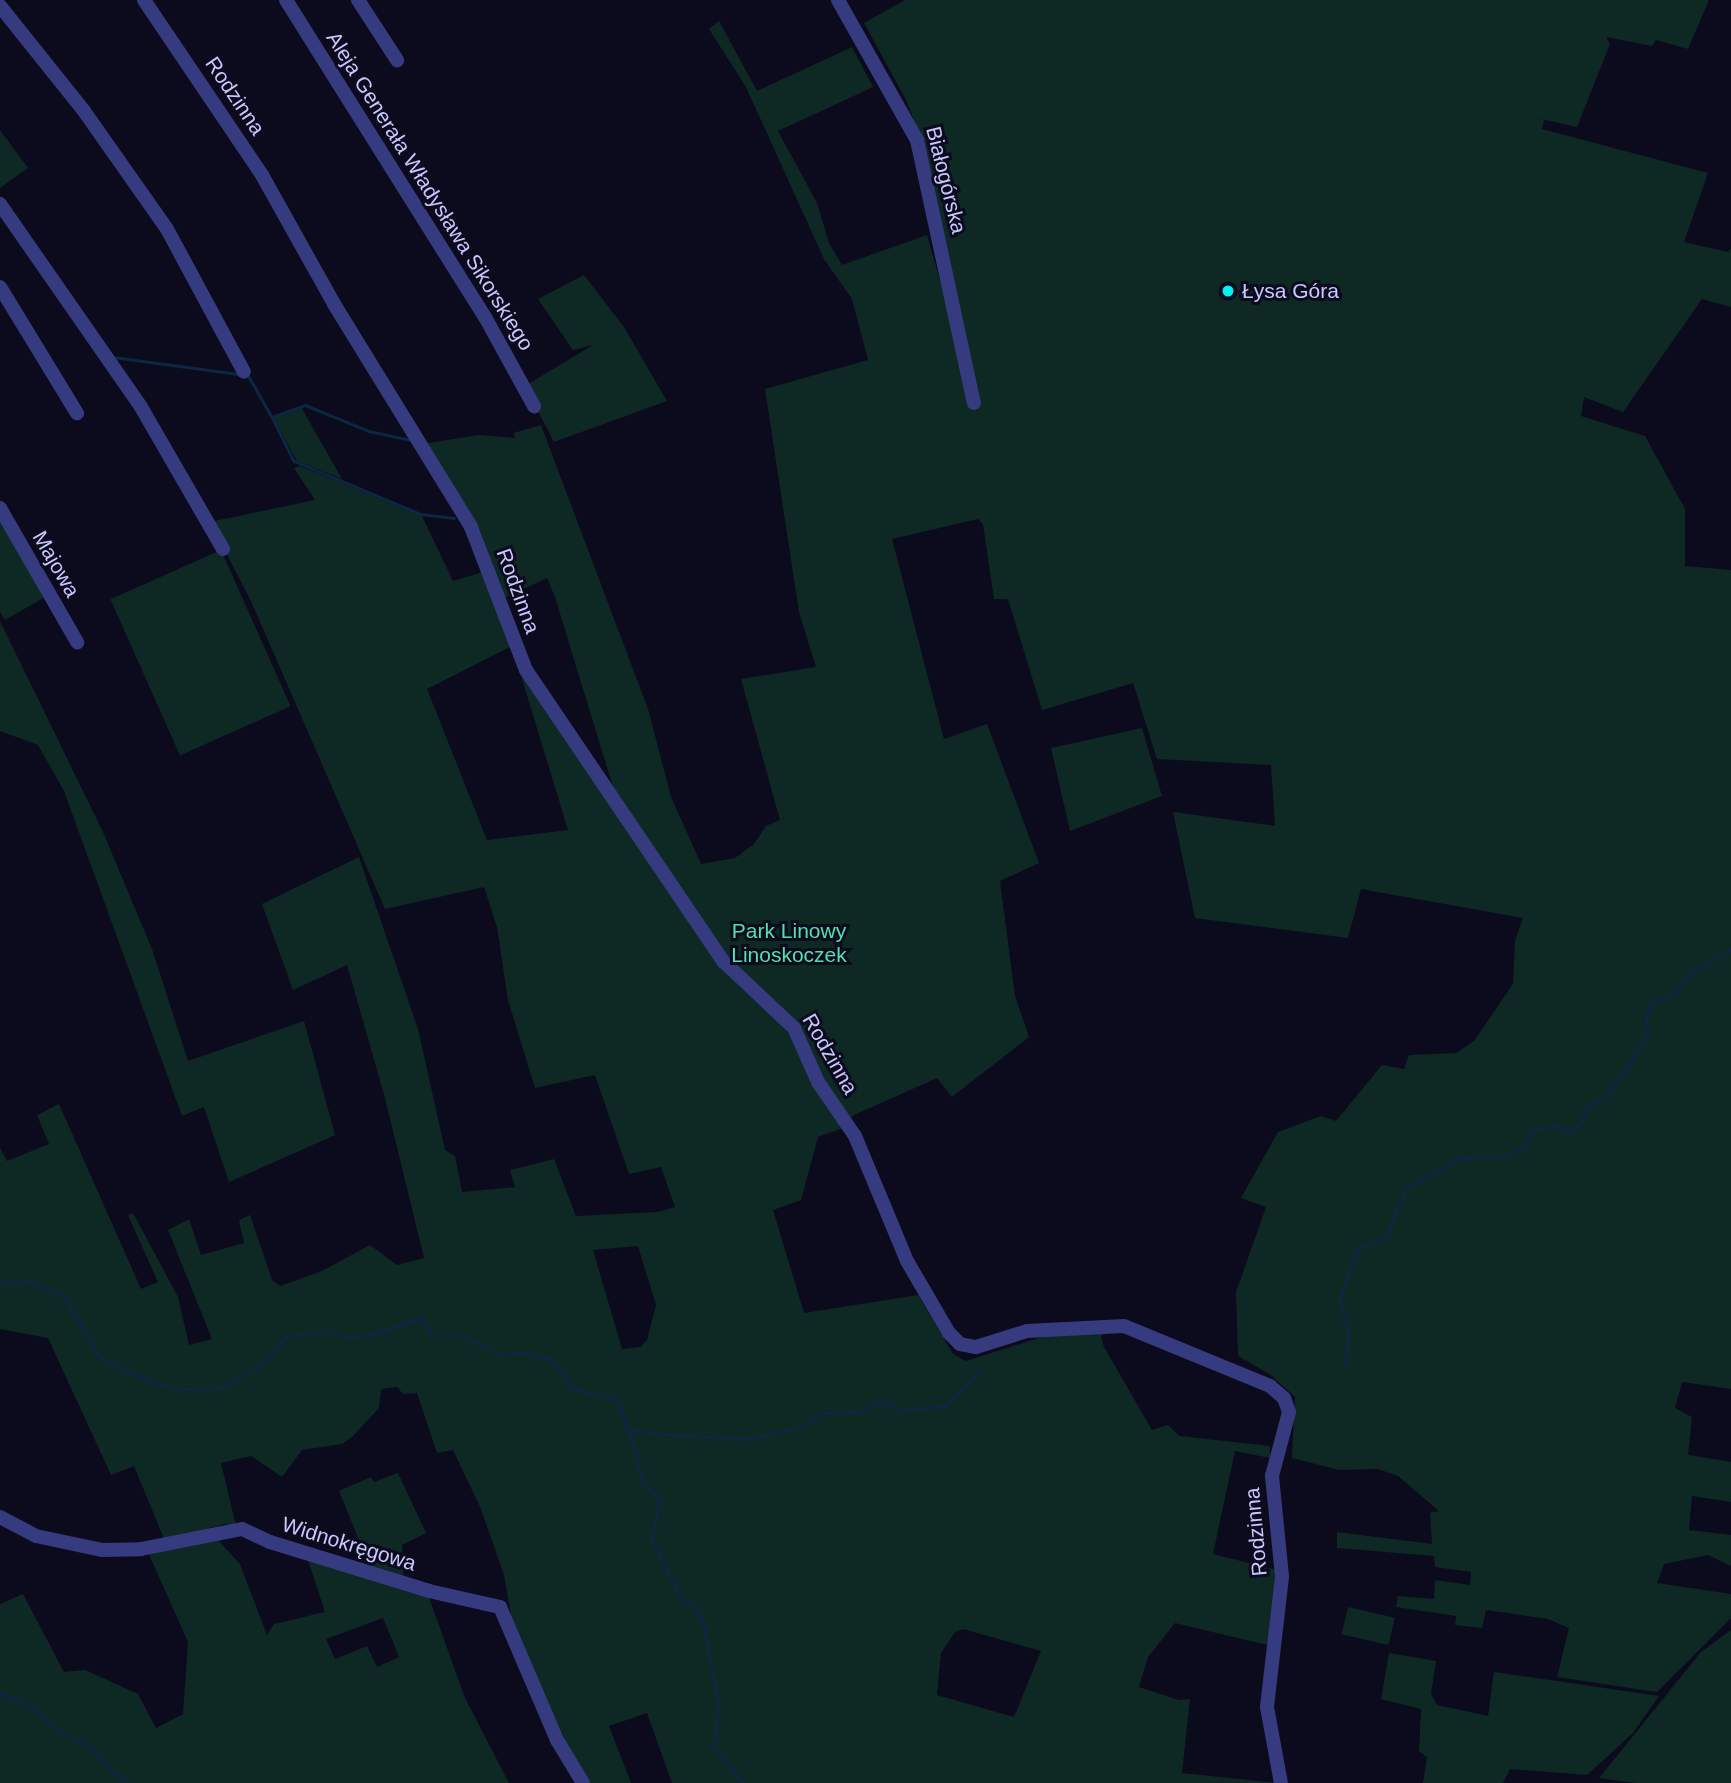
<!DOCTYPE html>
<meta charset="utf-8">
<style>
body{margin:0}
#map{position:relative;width:1731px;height:1783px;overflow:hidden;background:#0c0b1e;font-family:Helvetica,sans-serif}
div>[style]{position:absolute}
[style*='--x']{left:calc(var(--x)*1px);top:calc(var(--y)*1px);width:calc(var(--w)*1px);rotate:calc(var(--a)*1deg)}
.green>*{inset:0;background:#0e2824;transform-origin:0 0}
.stream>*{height:2.5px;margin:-1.25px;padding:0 1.25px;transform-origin:1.25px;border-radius:1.25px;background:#0b2742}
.minor>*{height:14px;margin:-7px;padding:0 7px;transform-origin:7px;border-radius:7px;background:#353b7e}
.dots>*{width:19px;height:19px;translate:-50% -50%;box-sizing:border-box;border:4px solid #0c0b1e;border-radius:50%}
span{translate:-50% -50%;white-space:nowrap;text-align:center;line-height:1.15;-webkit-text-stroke:6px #0c0b1e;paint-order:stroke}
.street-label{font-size:21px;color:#c8c8ff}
.poi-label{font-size:21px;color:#c8c8ff}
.left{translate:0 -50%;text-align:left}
.park-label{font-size:21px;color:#53e0ad}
</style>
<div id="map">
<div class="green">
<div style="clip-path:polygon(evenodd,905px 0,1709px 0,1688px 49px,1656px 40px,1652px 46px,1606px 37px,1610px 44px,1577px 127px,1536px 118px,1544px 120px,1542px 129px,1708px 173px,1684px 242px,1728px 252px,1731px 248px,1731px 307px,1702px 299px,1623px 412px,1584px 397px,1581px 416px,1645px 436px,1685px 509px,1685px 566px,1731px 570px,1731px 1389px,1682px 1382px,1675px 1408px,1692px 1417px,1688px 1455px,1731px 1462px,1731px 1502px,1692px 1496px,1689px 1530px,1731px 1535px,1731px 1566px,1708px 1555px,1664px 1564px,1657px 1583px,1731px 1594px,1731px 1618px,1657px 1692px,1557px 1677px,1569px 1628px,1548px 1619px,1486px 1610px,1482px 1628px,1455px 1625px,1456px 1616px,1396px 1607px,1398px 1596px,1434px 1599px,1435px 1580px,1470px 1585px,1471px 1572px,1435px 1567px,1434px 1556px,1337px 1548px,1337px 1532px,1432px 1544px,1430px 1513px,1439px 1511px,1398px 1476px,1378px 1469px,1339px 1470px,1292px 1458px,1295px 1397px,1271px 1375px,1238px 1356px,1236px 1292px,1266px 1207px,1241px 1198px,1278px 1132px,1321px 1116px,1336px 1121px,1382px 1065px,1404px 1069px,1409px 1055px,1456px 1053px,1474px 1041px,1513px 984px,1515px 941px,1523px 918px,1361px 889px,1348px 938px,1195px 918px,1173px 812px,1275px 826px,1271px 765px,1157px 759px,1133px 683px,1042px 710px,1008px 599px,994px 599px,983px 524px,978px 519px,892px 539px,944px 739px,987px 724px,1039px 863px,1000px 881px,1015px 996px,1029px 1037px,952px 1097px,937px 1078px,854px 1115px,843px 1128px,818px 1137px,801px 1200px,773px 1210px,804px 1313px,918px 1295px,953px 1354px,966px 1361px,1061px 1331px,1105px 1331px,1101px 1337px,1104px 1347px,1152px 1430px,1168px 1425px,1179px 1436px,1270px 1446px,1270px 1458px,1235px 1451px,1213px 1554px,1277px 1570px,1267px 1645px,1175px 1623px,1148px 1657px,1139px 1687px,1179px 1700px,1190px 1699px,1182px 1773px,1276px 1783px,672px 1783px,647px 1713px,609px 1726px,631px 1783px,585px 1783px,513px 1628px,504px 1575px,481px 1509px,453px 1450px,437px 1453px,417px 1393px,403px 1394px,397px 1387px,381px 1389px,379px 1408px,353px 1436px,342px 1444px,302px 1450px,282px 1477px,251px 1456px,221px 1463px,236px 1526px,224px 1524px,165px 1541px,134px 1466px,111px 1475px,48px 1338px,0 1329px,0 1148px,7px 1161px,49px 1144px,37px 1115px,59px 1104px,141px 1289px,158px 1282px,128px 1215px,133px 1213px,178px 1297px,189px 1345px,212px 1339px,168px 1230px,189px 1219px,201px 1255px,244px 1243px,239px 1220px,250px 1215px,272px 1280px,280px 1286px,322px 1271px,370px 1245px,397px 1265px,424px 1258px,385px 1098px,347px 965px,293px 990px,262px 904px,359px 857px,418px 1029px,445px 1150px,455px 1156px,462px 1192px,515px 1187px,510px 1170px,554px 1159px,576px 1216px,658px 1212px,675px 1207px,661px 1167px,629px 1174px,595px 1075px,535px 1088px,508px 1000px,497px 927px,484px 887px,385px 909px,251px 601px,210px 522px,315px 500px,294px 468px,300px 466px,422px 516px,453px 581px,483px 572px,510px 647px,427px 689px,487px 840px,568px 830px,519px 669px,613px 787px,555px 597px,547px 578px,504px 598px,480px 530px,422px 444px,479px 435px,515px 438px,514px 433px,541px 425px,648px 709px,671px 797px,701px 864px,735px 858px,754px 844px,766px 826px,780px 820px,741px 679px,816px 667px,799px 612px,765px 389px,868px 360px,852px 299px,824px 259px,746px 87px,709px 29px,719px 21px,757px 91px,852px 47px,873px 87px,778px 131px,817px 203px,829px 243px,842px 265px,927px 235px,945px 298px,953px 294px,926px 151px,906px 100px,864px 23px,905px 0,638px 1246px,656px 1305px,647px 1340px,641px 1347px,622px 1349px,593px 1250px,638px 1246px,905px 0,963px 1629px,1041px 1651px,1014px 1717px,937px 1695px,941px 1653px,955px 1632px,963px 1629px)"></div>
<div style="clip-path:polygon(0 130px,28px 168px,0 188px)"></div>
<div style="clip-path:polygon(584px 275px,624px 327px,667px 401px,554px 442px,525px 386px,593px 345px,573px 350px,538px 299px)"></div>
<div style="clip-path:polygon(301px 407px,342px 479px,297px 461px,273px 417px)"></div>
<div style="clip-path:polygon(0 514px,47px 596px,5px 620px,0 612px)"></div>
<div style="left:221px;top:550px;width:171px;height:121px;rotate:66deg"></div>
<div style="clip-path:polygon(0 621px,103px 832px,152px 949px,188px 1061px,304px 1021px,335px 1135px,229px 1182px,204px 1107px,182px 1116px,64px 791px,38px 745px,0 731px)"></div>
<div style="clip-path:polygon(1142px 728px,1162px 796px,1070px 831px,1051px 748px)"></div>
<div style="clip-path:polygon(evenodd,398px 1473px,426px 1533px,402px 1545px,404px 1588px,427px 1592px,465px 1698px,509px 1783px,0 1783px,0 1604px,23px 1594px,64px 1672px,85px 1670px,138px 1694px,156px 1728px,183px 1714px,188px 1642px,147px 1550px,219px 1541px,240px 1564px,267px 1635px,274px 1624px,325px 1612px,308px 1560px,370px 1567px,339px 1491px,371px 1477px,374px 1482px,398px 1473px,383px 1618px,399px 1657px,377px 1667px,367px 1646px,335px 1659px,326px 1639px,383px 1618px)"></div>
<div style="left:1348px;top:1607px;width:48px;height:28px;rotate:13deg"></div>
<div style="clip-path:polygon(1731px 1630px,1731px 1783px,1635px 1783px,1599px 1778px,1701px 1652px)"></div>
<div style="clip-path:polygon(1389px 1653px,1436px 1661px,1431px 1694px,1437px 1705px,1488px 1716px,1494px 1672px,1659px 1696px,1633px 1733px,1587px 1775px,1510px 1769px,1503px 1783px,1423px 1783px,1427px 1757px,1419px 1751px,1421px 1709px,1381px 1699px)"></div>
</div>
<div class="stream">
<div style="--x:113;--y:357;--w:126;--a:7.7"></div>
<div style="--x:248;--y:375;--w:48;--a:60.3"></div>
<div style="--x:272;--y:417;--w:35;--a:-20"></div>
<div style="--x:305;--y:405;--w:69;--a:22.1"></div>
<div style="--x:369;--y:431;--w:43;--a:12.1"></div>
<div style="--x:272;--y:417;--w:49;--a:63.4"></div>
<div style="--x:294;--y:461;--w:138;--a:22.7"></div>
<div style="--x:421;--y:514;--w:33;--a:7"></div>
<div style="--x:0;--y:1283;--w:30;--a:-4"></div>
<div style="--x:30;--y:1281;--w:37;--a:24"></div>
<div style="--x:64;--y:1296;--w:72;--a:59.2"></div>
<div style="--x:101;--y:1358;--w:63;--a:24.5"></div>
<div style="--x:158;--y:1384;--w:25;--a:11"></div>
<div style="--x:183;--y:1389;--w:40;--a:-1.4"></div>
<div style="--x:223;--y:1388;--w:55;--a:-33.1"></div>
<div style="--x:269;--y:1358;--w:26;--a:-54"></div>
<div style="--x:284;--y:1337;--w:46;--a:-8.8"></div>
<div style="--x:329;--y:1330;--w:17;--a:24"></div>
<div style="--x:345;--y:1337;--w:21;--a:-3"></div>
<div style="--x:366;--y:1336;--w:59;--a:-17.8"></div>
<div style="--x:422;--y:1318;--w:21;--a:59"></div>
<div style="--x:433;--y:1336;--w:28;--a:0"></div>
<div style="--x:461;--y:1336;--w:48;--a:23.4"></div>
<div style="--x:505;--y:1355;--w:16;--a:-11"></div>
<div style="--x:521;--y:1352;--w:33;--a:14"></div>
<div style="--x:553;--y:1360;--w:35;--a:55"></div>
<div style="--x:573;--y:1389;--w:45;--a:12.8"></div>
<div style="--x:617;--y:1399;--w:33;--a:70"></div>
<div style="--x:628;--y:1430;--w:46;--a:6.2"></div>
<div style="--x:674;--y:1435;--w:73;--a:3.1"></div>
<div style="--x:747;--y:1439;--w:52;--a:-12.2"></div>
<div style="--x:798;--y:1428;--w:29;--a:-31"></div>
<div style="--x:823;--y:1413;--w:36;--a:-2"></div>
<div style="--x:859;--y:1412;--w:25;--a:-27"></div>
<div style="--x:881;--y:1401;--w:21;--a:25"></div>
<div style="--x:900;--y:1410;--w:46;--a:-5"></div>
<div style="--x:946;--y:1406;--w:47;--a:-46.7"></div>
<div style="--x:1345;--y:1366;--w:32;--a:-85"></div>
<div style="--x:1348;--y:1334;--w:37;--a:-103"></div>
<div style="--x:1340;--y:1298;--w:53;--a:-70.2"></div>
<div style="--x:1358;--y:1248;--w:30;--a:-21"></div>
<div style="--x:1386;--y:1237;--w:53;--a:-67.8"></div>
<div style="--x:1406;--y:1188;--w:63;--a:-28.6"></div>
<div style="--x:1461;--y:1158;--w:48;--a:-2.4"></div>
<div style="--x:1509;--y:1156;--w:18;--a:-34"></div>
<div style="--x:1524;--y:1146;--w:17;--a:-62"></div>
<div style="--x:1532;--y:1131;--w:23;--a:-13"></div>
<div style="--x:1554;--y:1126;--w:17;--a:17"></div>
<div style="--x:1570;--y:1131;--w:13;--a:-29"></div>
<div style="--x:1581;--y:1125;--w:20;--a:-72"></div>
<div style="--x:1587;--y:1106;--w:19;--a:-25"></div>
<div style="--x:1604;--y:1098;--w:36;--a:-52"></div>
<div style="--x:1626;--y:1070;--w:44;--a:-59.9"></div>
<div style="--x:1648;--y:1032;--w:16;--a:-97"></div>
<div style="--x:1646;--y:1016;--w:17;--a:-65"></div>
<div style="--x:1653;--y:1001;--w:22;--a:-16"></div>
<div style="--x:1674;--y:995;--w:27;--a:-54"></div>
<div style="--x:1690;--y:973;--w:48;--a:-30.3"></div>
<div style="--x:629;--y:1430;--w:57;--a:74.7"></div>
<div style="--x:644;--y:1485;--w:21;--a:39"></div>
<div style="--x:660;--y:1498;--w:43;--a:100.8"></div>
<div style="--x:652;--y:1540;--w:65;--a:63.4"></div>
<div style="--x:681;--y:1598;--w:16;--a:27"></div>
<div style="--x:695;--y:1605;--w:22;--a:66"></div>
<div style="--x:704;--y:1625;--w:81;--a:79.4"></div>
<div style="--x:719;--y:1705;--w:42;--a:96.8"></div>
<div style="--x:714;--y:1747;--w:47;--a:50.2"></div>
<div style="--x:0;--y:1693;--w:32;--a:22"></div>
<div style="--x:30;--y:1705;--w:38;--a:43"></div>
<div style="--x:58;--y:1731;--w:42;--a:26.6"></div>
<div style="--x:96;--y:1750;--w:24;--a:55"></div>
<div style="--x:110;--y:1770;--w:25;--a:32"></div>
</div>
<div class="minor">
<div style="--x:144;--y:0;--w:211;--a:56"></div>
<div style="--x:262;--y:175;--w:148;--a:60.8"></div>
<div style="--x:334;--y:304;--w:262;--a:58.4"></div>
<div style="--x:471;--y:527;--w:153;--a:69"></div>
<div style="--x:526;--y:670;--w:353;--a:55.9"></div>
<div style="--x:724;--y:962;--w:96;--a:43.3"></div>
<div style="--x:794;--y:1028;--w:59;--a:66"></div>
<div style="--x:818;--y:1082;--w:65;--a:55.6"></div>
<div style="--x:855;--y:1136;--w:135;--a:67.4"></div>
<div style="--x:907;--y:1261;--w:83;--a:59.7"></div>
<div style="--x:949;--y:1333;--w:16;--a:45"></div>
<div style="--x:960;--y:1344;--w:16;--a:11"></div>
<div style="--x:976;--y:1347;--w:53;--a:-17.4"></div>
<div style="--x:1027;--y:1331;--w:97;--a:-3"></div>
<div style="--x:1124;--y:1326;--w:158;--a:22.3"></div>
<div style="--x:1270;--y:1386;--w:18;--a:41"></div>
<div style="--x:1284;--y:1398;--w:15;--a:70"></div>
<div style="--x:1289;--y:1412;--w:66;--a:104.9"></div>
<div style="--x:1272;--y:1476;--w:101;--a:84.3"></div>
<div style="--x:1282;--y:1577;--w:131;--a:96.6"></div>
<div style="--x:1267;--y:1707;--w:77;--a:79.6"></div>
<div style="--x:286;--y:0;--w:374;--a:57.9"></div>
<div style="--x:485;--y:317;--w:102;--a:61.2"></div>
<div style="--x:358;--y:0;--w:72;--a:57"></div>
<div style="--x:838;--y:0;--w:161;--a:60.6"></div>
<div style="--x:917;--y:140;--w:269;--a:77.8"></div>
<div style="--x:0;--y:6;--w:134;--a:51.3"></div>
<div style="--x:84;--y:111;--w:144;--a:54.9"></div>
<div style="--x:167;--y:229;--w:162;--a:61.7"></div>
<div style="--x:0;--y:204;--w:247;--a:55.2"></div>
<div style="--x:141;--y:407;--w:164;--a:60"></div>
<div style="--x:0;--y:287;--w:148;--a:58.6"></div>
<div style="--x:0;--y:508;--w:155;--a:60.1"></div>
<div style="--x:0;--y:1517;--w:41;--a:27.8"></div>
<div style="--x:36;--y:1536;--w:67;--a:12"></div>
<div style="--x:102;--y:1550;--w:39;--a:-1"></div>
<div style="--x:141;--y:1549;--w:103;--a:-11.2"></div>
<div style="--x:242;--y:1529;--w:31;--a:25"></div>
<div style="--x:270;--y:1542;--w:166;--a:17.1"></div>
<div style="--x:429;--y:1591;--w:73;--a:12.7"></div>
<div style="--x:500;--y:1607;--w:145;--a:66.8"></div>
<div style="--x:557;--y:1740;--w:50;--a:58.8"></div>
</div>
<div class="dots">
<div style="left:1228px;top:291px;background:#00f3f0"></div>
</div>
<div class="street-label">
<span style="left:235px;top:96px;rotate:56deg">Rodzinna</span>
<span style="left:946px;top:180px;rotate:76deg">Białogórska</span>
<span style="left:430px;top:191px;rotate:58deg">Aleja Generała Władysława Sikorskiego</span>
<span style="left:56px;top:564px;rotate:60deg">Majowa</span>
<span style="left:518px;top:591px;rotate:70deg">Rodzinna</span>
<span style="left:830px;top:1054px;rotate:60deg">Rodzinna</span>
<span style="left:1256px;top:1532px;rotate:-95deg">Rodzinna</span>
<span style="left:349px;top:1544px;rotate:17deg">Widnokręgowa</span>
</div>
<div class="poi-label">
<span class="left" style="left:1242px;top:291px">Łysa Góra</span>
</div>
<div class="park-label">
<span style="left:789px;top:943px">Park Linowy<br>Linoskoczek</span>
</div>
</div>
